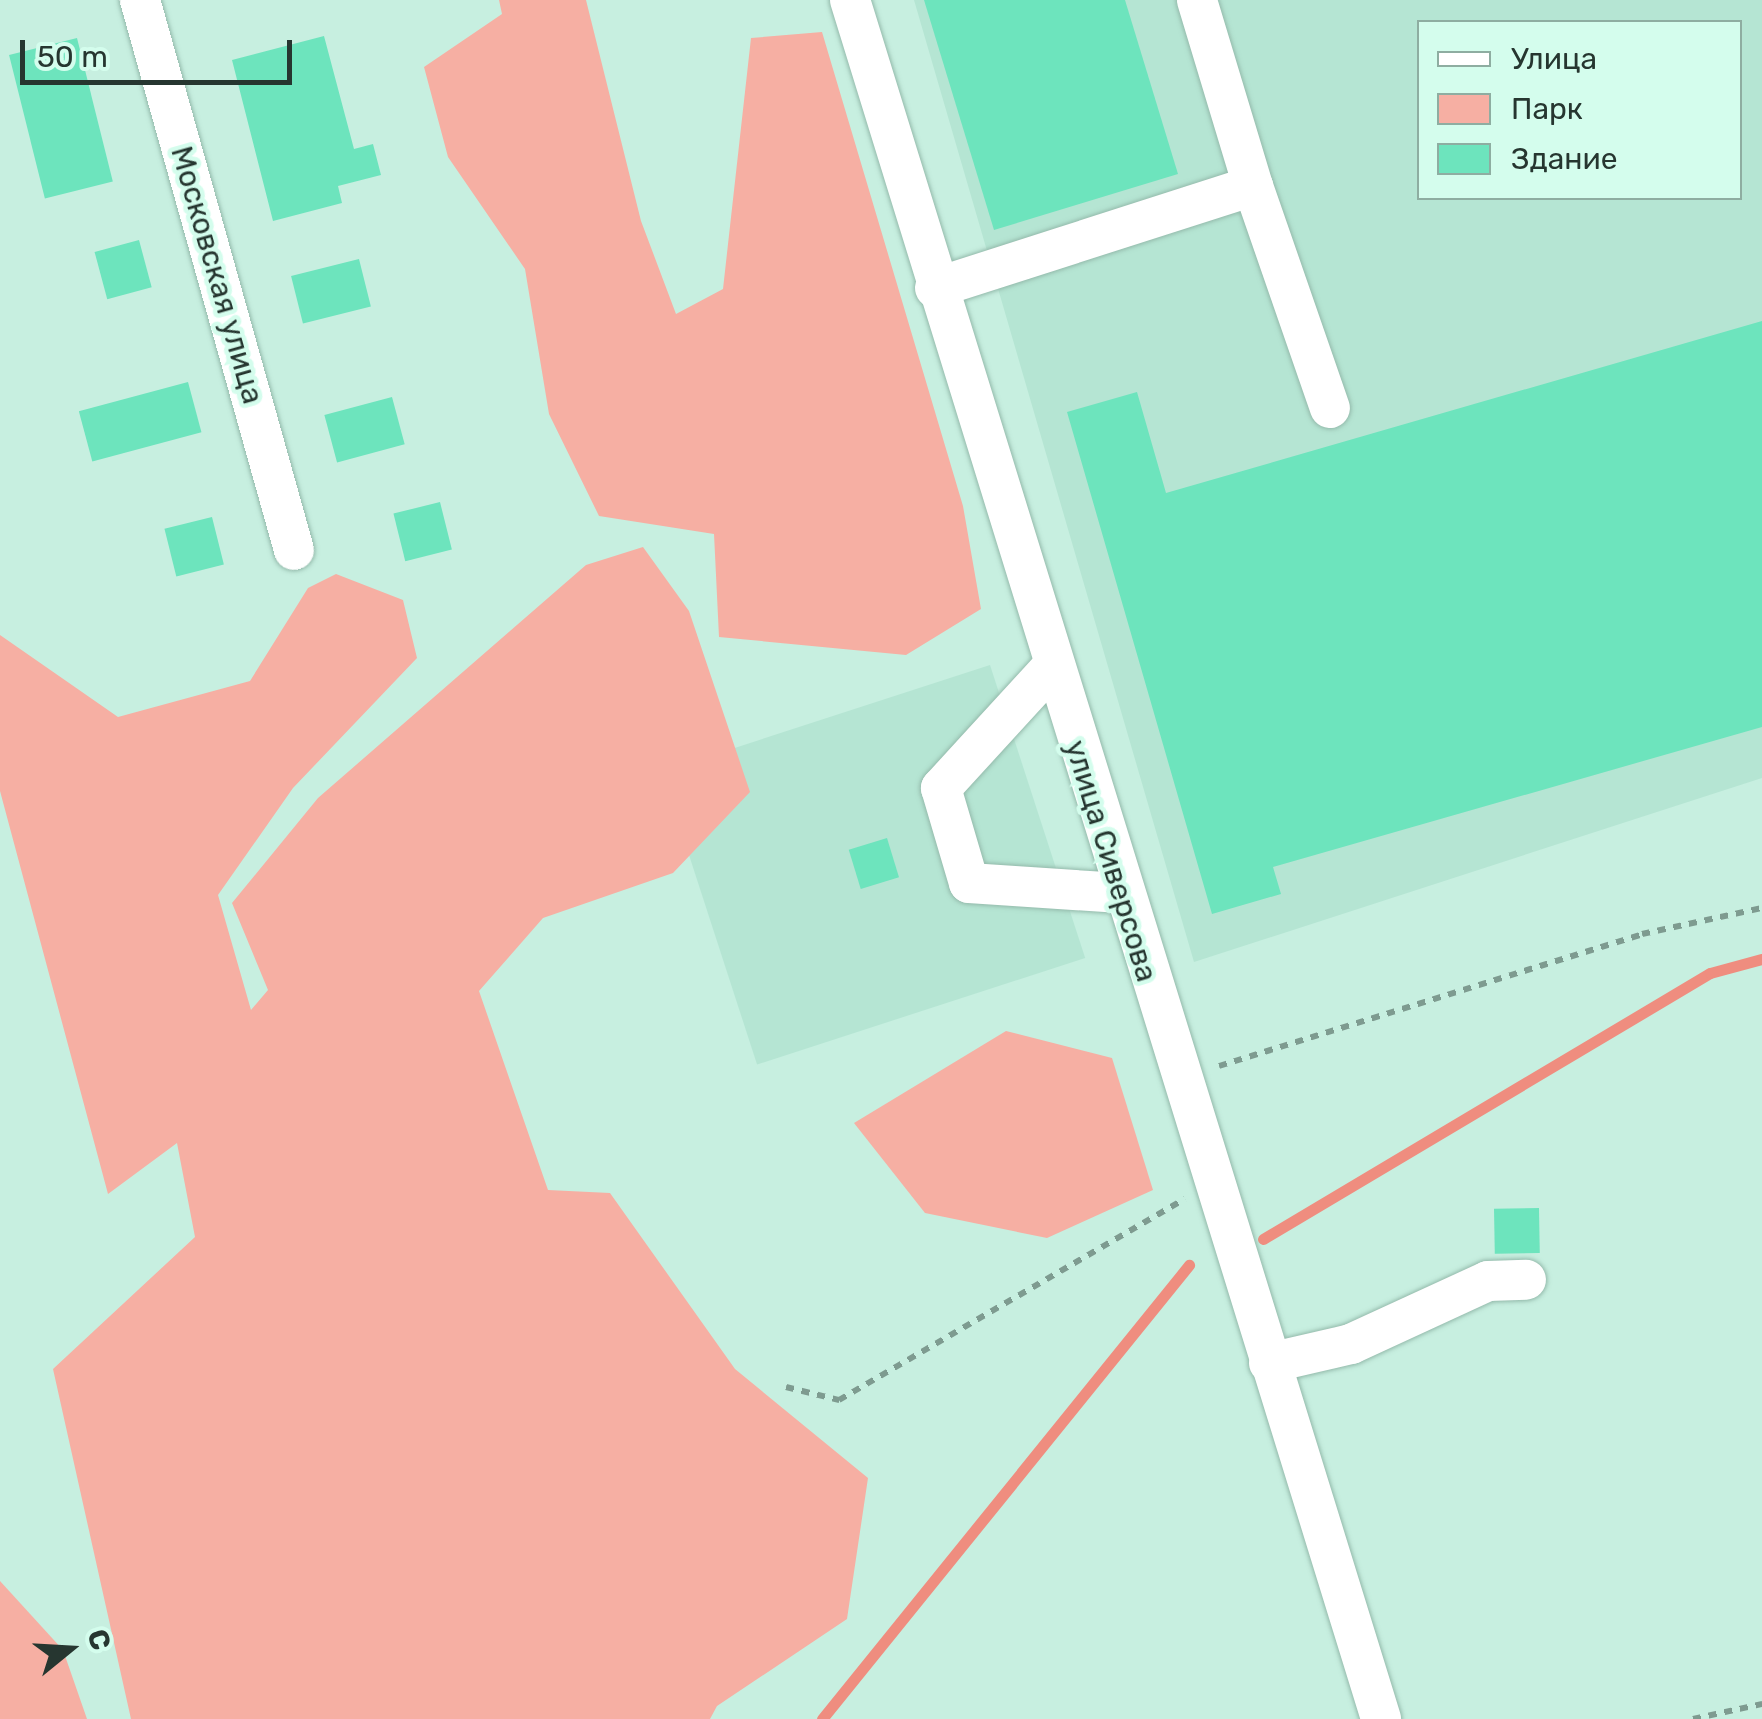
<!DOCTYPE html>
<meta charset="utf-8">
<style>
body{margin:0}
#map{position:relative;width:1762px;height:1719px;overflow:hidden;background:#c7efe0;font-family:Rubik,sans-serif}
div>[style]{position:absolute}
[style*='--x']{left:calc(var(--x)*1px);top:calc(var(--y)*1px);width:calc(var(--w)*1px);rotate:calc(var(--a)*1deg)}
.built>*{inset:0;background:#b5e5d3;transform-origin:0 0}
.green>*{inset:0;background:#f6afa3}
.stream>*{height:11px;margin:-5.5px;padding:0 5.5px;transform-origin:5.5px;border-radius:5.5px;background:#ef8d7f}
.building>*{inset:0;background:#6de4bd;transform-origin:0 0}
.path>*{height:6px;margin-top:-3px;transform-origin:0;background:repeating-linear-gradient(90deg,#7e9b90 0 8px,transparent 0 16px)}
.roads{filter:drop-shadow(0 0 2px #94baab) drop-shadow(0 0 2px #94baab)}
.minor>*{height:40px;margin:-20px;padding:0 20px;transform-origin:20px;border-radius:20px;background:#fff}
span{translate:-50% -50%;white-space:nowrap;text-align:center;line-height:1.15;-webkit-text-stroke:9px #d4fded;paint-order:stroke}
.street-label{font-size:30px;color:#263630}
.legend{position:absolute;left:1417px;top:20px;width:325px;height:180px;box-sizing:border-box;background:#d4fded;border:2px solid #8eada1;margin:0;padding:12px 18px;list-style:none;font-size:30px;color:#263630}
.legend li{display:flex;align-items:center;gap:20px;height:50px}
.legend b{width:50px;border:2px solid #8eada1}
.north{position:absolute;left:20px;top:1599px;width:100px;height:100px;-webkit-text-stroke:8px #d4fded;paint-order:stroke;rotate:72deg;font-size:28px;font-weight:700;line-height:40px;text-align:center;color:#263630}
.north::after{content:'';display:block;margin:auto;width:35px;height:45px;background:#263630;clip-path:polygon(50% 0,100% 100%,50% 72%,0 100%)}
.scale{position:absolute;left:20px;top:40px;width:272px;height:45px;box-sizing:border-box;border:5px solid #263630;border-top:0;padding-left:12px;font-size:30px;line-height:35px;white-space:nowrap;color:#263630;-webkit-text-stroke:8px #d4fded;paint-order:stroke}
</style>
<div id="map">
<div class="built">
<div style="clip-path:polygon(evenodd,914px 0,1762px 0,1762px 778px,1194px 962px,914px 0,1420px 22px,1740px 22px,1740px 198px,1420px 198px,1420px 22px)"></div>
<div style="left:990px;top:665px;width:308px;height:345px;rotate:72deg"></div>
</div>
<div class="green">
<div style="clip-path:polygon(499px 0,586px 0,641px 221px,676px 314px,723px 289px,751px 38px,822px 32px,963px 506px,981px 609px,906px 655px,719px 637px,714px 534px,599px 516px,549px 414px,525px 269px,448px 157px,424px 67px,502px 14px)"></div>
<div style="clip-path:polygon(643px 547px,689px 611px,750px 792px,673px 873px,543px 918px,479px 991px,548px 1190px,610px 1193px,735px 1369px,868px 1478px,847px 1619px,717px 1706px,710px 1719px,131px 1719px,53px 1369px,195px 1237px,177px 1143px,108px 1194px,0 791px,0 635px,118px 717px,250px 681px,308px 588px,336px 574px,403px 600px,417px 658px,293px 788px,218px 895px,251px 1010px,268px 990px,232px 903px,318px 798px,586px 565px)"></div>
<div style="clip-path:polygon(1006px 1031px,1112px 1058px,1153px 1190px,1047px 1238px,925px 1213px,854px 1123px)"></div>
<div style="clip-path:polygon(0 1581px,63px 1650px,87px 1719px,0 1719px)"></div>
</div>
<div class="stream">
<div style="--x:1263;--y:1239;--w:520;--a:-30.76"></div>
<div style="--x:1710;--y:973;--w:54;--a:-15.1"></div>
<div style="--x:822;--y:1719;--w:584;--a:-51.05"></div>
</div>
<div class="building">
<div style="clip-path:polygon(924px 0,1125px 0,1178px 174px,994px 230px)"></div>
<div style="clip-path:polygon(324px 36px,354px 149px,373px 144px,381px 175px,338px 186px,342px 203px,273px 221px,232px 60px)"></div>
<div style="left:77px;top:38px;width:148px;height:70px;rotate:76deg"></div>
<div style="left:139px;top:240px;width:49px;height:46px;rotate:75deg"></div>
<div style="left:359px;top:259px;width:49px;height:70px;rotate:76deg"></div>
<div style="clip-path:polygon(1762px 321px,1762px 727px,1273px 867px,1281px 894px,1212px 914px,1067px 412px,1137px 392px,1166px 493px)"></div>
<div style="left:188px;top:382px;width:52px;height:113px;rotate:75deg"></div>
<div style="left:392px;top:397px;width:49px;height:70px;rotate:75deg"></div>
<div style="left:440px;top:502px;width:49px;height:48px;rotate:76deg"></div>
<div style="left:212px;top:517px;width:49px;height:49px;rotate:76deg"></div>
<div style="left:887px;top:838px;width:41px;height:40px;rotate:73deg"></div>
<div style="left:1539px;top:1208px;width:45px;height:45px;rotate:89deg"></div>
</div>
<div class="path">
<div style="--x:1219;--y:1066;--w:443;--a:-17.3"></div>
<div style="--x:1642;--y:934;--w:123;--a:-12.2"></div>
<div style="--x:786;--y:1387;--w:55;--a:13.8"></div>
<div style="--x:839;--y:1400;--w:400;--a:-30.2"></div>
<div style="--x:1693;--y:1719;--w:71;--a:-12.3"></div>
</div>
<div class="roads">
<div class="minor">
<div style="--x:140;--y:0;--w:571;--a:74.36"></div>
<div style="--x:850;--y:0;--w:1799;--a:72.83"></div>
<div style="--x:1253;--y:186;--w:235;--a:70.9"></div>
<div style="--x:935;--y:288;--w:334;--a:-17.8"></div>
<div style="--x:1253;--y:186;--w:194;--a:-106.8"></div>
<div style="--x:1051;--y:668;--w:163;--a:132.5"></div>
<div style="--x:941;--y:788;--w:99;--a:73.6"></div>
<div style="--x:969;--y:883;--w:152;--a:3.8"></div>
<div style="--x:1269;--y:1363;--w:84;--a:-13"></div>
<div style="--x:1351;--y:1344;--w:151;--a:-24.7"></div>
<div style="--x:1488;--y:1281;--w:38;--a:-2"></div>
</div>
</div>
<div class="street-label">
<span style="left:217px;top:275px;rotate:74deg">Московская улица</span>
<span style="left:1111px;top:861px;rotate:73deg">улица Сиверсова</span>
</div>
<ul class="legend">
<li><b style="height:12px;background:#fff"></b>Улица</li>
<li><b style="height:28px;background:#f6afa3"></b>Парк</li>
<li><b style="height:28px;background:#6de4bd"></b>Здание</li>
</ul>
<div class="north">С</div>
<div class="scale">50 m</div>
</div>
